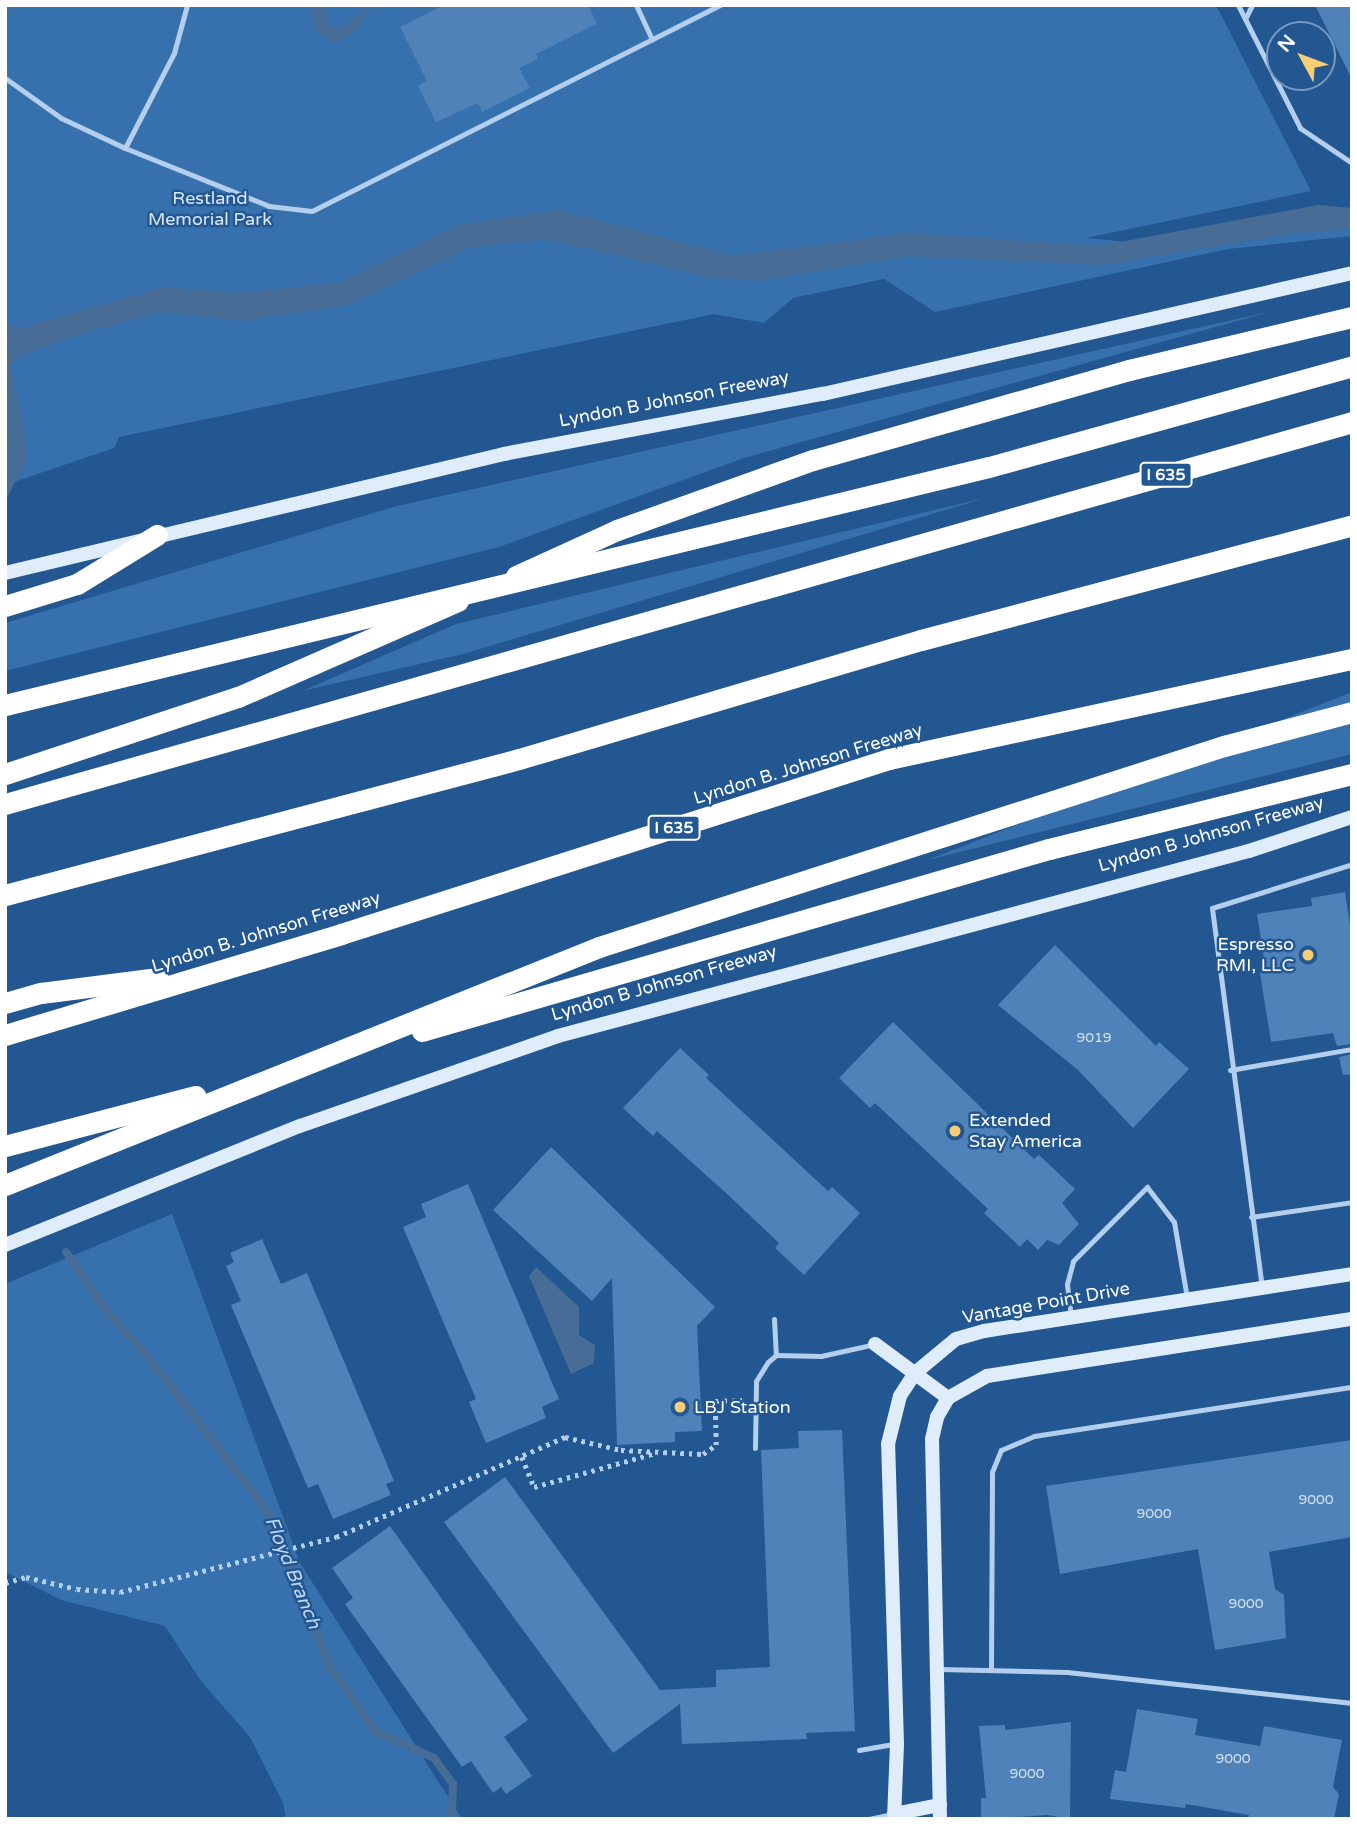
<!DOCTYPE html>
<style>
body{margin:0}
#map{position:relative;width:1357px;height:1824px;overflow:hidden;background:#225791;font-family:"Varela Round",sans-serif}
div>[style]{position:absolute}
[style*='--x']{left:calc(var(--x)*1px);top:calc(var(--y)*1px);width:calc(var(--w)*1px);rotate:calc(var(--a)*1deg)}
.green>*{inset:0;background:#3671ae}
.water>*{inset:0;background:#476c95}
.stream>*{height:8px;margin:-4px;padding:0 4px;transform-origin:4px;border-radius:4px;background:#476c95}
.building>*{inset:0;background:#4f82b9}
.path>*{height:4.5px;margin-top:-2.25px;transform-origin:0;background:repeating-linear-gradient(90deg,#b3cfed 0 3.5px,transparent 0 8.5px)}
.lane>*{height:5px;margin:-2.5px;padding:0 2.5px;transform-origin:2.5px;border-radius:2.5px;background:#b3cfed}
.secondary>*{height:14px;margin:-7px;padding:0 7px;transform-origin:7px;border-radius:7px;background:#dfecfa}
.highway>*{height:21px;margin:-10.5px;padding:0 10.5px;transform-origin:10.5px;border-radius:10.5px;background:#fff}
.highway-bridge>*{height:21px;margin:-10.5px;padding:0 10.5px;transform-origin:10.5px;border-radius:10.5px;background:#fff}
.dots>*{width:19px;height:19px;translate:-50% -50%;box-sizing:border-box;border:4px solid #225791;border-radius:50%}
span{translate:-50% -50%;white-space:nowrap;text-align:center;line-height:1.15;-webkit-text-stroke:5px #225791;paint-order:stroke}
.number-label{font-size:14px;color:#d3e0ee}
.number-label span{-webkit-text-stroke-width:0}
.shield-label span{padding:2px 5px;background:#225791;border:2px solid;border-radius:5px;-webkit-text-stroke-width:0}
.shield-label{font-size:16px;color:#fff;font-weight:700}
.park-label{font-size:18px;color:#d9e9f9}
.street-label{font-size:18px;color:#fff}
.poi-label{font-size:18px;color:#fff}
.right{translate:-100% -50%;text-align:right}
.left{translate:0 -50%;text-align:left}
.water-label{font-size:19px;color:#bfd9f3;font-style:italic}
.frame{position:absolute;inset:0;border:7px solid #fff;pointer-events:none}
.north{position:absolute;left:1266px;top:21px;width:70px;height:70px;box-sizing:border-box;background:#225791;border:2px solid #7a9abd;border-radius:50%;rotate:311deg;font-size:19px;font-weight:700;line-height:28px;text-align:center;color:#fff}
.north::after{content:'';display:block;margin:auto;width:24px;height:32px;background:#f8cd75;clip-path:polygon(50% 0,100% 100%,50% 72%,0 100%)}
</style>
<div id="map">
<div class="green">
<div style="clip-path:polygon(5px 5px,1216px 5px,1311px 191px,1086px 238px,1170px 246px,1352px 209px,1352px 236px,1228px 249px,935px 312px,884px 279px,793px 298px,764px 323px,714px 314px,119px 437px,114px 448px,5px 485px)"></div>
<div style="clip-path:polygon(1273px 311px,744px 458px,499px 547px,5px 671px,5px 623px,397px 506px)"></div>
<div style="clip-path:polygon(989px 497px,463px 654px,302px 691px,456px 624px)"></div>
<div style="clip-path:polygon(1352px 692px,1352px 754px,928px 860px)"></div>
<div style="clip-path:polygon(172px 1214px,300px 1563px,462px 1819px,286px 1819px,283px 1803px,250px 1737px,201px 1681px,165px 1626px,61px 1600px,5px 1572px,5px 1284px)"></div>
</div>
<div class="water">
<div style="clip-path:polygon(311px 5px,324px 5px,328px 24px,340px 29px,372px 5px,353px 34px,334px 43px,315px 30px)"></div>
<div style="clip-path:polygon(1318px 205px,1352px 208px,1352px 229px,1295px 233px,1104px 265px,910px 256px,758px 281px,708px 277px,546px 239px,471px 247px,347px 305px,242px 321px,161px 312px,86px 332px,24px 354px,11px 365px,26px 442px,25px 462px,5px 502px,5px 321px,17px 329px,164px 287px,235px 293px,338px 283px,459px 225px,559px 210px,733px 256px,909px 233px,1099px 246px)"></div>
<div style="clip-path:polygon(536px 1267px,579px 1307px,579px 1335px,595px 1345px,594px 1363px,571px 1374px,529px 1276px)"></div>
</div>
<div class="stream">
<div style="--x:66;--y:1252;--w:75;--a:55.3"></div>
<div style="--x:109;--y:1314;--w:52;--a:47.4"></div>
<div style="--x:144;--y:1352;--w:204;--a:52.2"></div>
<div style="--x:269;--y:1513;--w:166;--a:68.4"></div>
<div style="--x:330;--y:1667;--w:78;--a:54.9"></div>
<div style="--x:375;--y:1731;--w:65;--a:24.6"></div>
<div style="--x:434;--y:1758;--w:32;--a:54"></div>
<div style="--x:453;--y:1784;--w:35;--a:92"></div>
</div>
<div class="building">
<div style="clip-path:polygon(444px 5px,588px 5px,597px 24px,536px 54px,538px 59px,519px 68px,530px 88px,482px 112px,478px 103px,436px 122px,418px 86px,427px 81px,400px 27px)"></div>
<div style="clip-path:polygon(1315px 5px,1352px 5px,1352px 79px)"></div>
<div style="clip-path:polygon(1345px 892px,1352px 937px,1352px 1044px,1337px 1046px,1333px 1033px,1271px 1042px,1260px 973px,1266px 972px,1257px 914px,1312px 906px,1311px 898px)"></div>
<div style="clip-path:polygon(1055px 945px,1156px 1046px,1159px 1042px,1189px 1069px,1133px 1128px,1078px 1070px,998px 1005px)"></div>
<div style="clip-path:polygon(893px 1022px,1034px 1159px,1039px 1155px,1075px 1189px,1062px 1203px,1079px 1224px,1059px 1245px,1047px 1240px,1038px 1250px,1027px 1239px,1020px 1247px,984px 1213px,988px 1209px,875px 1103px,870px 1108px,839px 1078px)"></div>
<div style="clip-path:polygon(680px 1048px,709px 1075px,706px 1078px,828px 1191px,832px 1187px,860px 1213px,804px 1275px,775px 1248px,779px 1243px,726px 1193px,657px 1131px,653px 1136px,623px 1108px)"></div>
<div style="clip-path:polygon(1352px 1054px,1352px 1074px,1343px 1075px,1339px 1057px)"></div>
<div style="clip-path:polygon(551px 1147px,715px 1307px,697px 1326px,702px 1431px,675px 1432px,675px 1442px,617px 1445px,612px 1278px,592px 1301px,493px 1210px)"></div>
<div style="clip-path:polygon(468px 1184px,559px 1399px,542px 1407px,546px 1418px,486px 1443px,469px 1402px,476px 1399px,403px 1227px,426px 1217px,421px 1204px)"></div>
<div style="clip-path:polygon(262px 1239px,281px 1284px,307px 1273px,394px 1481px,386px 1484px,391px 1495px,333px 1519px,318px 1484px,308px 1488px,231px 1305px,241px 1301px,226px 1266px,234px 1262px,230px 1253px)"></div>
<div style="clip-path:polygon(842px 1430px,855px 1731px,806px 1733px,807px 1739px,682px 1744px,680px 1704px,613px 1753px,444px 1522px,505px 1477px,660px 1690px,716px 1687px,716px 1670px,770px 1667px,761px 1450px,799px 1448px,798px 1431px)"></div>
<div style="clip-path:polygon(1352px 1440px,1352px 1537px,1269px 1552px,1275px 1589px,1284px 1595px,1286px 1638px,1215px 1650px,1198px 1549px,1060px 1574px,1046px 1486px)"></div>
<div style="clip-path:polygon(390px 1526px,528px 1720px,504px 1737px,532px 1776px,506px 1794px,501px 1787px,493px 1793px,471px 1761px,462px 1767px,345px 1604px,353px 1598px,332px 1568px)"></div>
<div style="clip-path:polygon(1137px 1709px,1198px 1719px,1195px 1735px,1260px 1746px,1264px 1726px,1342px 1740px,1333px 1787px,1339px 1794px,1334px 1819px,1248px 1819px,1249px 1815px,1186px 1804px,1185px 1808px,1110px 1799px,1115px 1770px,1126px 1772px)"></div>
<div style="clip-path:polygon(1071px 1722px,1070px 1819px,1048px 1815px,981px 1819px,981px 1798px,986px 1798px,979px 1726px,1005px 1725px,1005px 1730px)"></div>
</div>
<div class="path">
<div style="--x:522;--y:1457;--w:32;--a:68"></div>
<div style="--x:534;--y:1487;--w:123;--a:-15.6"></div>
<div style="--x:5;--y:1583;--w:22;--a:-16"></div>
<div style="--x:26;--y:1577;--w:52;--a:13.2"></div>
<div style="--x:77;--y:1589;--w:43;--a:4"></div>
<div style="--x:120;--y:1592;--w:223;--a:-14.3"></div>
<div style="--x:336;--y:1537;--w:250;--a:-23.6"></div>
<div style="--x:565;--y:1437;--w:57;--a:13.1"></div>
<div style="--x:621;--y:1450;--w:82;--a:2.8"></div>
<div style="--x:703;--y:1454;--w:16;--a:-35"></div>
<div style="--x:716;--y:1445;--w:44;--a:-91.3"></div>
<div style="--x:715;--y:1401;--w:27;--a:-2"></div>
</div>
<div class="lane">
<div style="--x:636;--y:5;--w:38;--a:65"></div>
<div style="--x:1238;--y:5;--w:138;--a:63.2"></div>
<div style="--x:1300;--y:128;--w:63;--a:33.9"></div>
<div style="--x:1245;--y:19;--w:16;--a:-63"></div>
<div style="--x:5;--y:78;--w:69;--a:35.5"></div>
<div style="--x:61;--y:118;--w:71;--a:25.1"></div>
<div style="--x:125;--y:148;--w:155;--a:21.9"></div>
<div style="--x:269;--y:206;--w:43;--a:6.6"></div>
<div style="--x:312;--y:211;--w:457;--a:-26.8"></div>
<div style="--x:125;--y:148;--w:107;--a:-62.7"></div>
<div style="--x:174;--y:53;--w:50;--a:-74.8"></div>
<div style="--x:1230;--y:1070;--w:124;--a:-9.8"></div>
<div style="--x:1251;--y:1217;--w:102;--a:-8.4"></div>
<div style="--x:1262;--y:1288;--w:383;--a:-97.5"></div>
<div style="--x:1212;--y:908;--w:147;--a:-17.4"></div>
<div style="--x:1071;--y:1317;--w:33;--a:-97"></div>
<div style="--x:1067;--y:1284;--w:24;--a:-75"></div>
<div style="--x:1073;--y:1261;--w:105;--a:-45"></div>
<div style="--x:1147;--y:1187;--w:44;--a:52.4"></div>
<div style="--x:1174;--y:1222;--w:77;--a:80.3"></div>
<div style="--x:774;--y:1319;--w:36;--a:87"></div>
<div style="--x:755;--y:1448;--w:67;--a:-89.1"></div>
<div style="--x:756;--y:1381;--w:22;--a:-58"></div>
<div style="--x:768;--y:1362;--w:11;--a:-41"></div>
<div style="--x:776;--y:1355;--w:45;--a:1.3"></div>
<div style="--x:821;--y:1356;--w:55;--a:-12.5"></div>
<div style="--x:939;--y:1669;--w:128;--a:1.3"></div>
<div style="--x:1067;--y:1672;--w:287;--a:6.2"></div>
<div style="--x:991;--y:1670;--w:198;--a:-89.7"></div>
<div style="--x:992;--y:1472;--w:24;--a:-68"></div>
<div style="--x:1001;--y:1450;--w:36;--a:-23"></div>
<div style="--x:1034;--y:1436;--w:322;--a:-8.8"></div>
<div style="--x:859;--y:1750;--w:36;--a:-10"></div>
<div style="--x:869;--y:1819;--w:25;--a:-12"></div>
</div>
<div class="secondary">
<div style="--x:5;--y:573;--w:513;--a:-13.41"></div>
<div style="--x:504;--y:454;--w:325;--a:-10.7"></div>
<div style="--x:823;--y:394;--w:543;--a:-12.88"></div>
<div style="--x:5;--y:1245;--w:318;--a:-22"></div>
<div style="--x:300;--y:1126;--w:273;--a:-19.2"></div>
<div style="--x:558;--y:1036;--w:715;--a:-14.99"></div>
<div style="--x:1249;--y:851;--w:108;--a:-18.3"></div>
<div style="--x:875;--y:1344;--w:91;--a:36.5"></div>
<div style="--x:894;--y:1814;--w:47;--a:-11.1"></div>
<div style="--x:894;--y:1819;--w:76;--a:-87.7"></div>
<div style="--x:897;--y:1743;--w:299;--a:-91.7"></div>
<div style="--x:888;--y:1444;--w:49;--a:-76"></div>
<div style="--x:900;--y:1396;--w:27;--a:-57"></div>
<div style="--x:915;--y:1373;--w:53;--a:-39.7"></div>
<div style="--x:956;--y:1339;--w:29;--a:-16"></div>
<div style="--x:984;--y:1331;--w:372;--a:-8.8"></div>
<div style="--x:940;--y:1819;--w:380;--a:-91.2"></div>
<div style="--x:932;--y:1439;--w:23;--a:-77"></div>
<div style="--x:937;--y:1417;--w:22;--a:-60"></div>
<div style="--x:948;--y:1398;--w:45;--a:-29.4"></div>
<div style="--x:987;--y:1376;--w:369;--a:-8.9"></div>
</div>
<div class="highway">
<div style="--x:989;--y:467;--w:377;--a:-15.5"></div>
<div style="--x:516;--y:576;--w:111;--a:-24.5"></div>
<div style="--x:617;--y:530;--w:208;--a:-19.7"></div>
<div style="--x:813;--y:460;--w:329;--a:-15.9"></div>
<div style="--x:1129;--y:370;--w:229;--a:-13.4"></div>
<div style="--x:5;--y:606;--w:75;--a:-17"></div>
<div style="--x:77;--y:584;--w:94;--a:-31.5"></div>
<div style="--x:5;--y:774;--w:245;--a:-18.3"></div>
<div style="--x:238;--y:697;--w:240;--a:-23.6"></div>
<div style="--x:5;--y:804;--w:1400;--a:-15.83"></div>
<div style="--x:5;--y:895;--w:532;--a:-14.82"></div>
<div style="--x:519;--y:759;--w:419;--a:-16.5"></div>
<div style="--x:921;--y:640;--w:446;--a:-14.9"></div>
<div style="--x:5;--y:1003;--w:37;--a:-16"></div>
<div style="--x:41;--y:993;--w:118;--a:-7.3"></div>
<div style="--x:422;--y:1031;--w:653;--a:-16.19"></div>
<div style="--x:1049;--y:849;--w:312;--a:-13.9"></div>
<div style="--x:5;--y:1035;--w:351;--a:-16.7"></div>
<div style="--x:341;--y:934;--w:575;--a:-17.71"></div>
<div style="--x:889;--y:759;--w:474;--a:-12.2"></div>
<div style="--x:5;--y:1146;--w:197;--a:-14.7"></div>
<div style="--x:5;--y:1185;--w:640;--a:-21.83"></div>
<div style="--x:599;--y:947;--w:657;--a:-17.83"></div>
<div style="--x:1224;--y:746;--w:132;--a:-14.9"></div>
</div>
<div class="highway-bridge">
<div style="--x:5;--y:705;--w:1012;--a:-13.6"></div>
</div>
<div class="dots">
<div style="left:1308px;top:955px;background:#f8cd75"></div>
<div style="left:955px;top:1131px;background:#f8cd75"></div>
<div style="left:680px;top:1407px;background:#f8cd75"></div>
</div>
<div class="number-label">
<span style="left:1094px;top:1038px">9019</span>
<span style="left:1316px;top:1500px">9000</span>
<span style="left:1154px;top:1514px">9000</span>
<span style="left:1246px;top:1604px">9000</span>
<span style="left:1233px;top:1759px">9000</span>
<span style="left:1027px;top:1774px">9000</span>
</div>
<div class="shield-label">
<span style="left:1166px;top:475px">I 635</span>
<span style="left:674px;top:828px">I 635</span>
</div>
<div class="park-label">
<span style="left:210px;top:209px">Restland<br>Memorial Park</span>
</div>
<div class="street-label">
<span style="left:674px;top:399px;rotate:-11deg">Lyndon B Johnson Freeway</span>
<span style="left:808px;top:764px;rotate:-17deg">Lyndon B. Johnson Freeway</span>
<span style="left:1211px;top:834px;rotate:-16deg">Lyndon B Johnson Freeway</span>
<span style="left:266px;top:932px;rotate:-17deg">Lyndon B. Johnson Freeway</span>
<span style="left:664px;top:983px;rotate:-16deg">Lyndon B Johnson Freeway</span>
<span style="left:1046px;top:1303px;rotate:-10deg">Vantage Point Drive</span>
</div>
<div class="poi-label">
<span class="right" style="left:1294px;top:955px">Espresso<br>RMI, LLC</span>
<span class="left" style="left:969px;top:1131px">Extended<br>Stay America</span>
<span class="left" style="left:694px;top:1407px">LBJ Station</span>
</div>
<div class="water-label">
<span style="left:292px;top:1573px;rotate:68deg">Floyd Branch</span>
</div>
<div class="frame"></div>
<div class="north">N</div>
</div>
